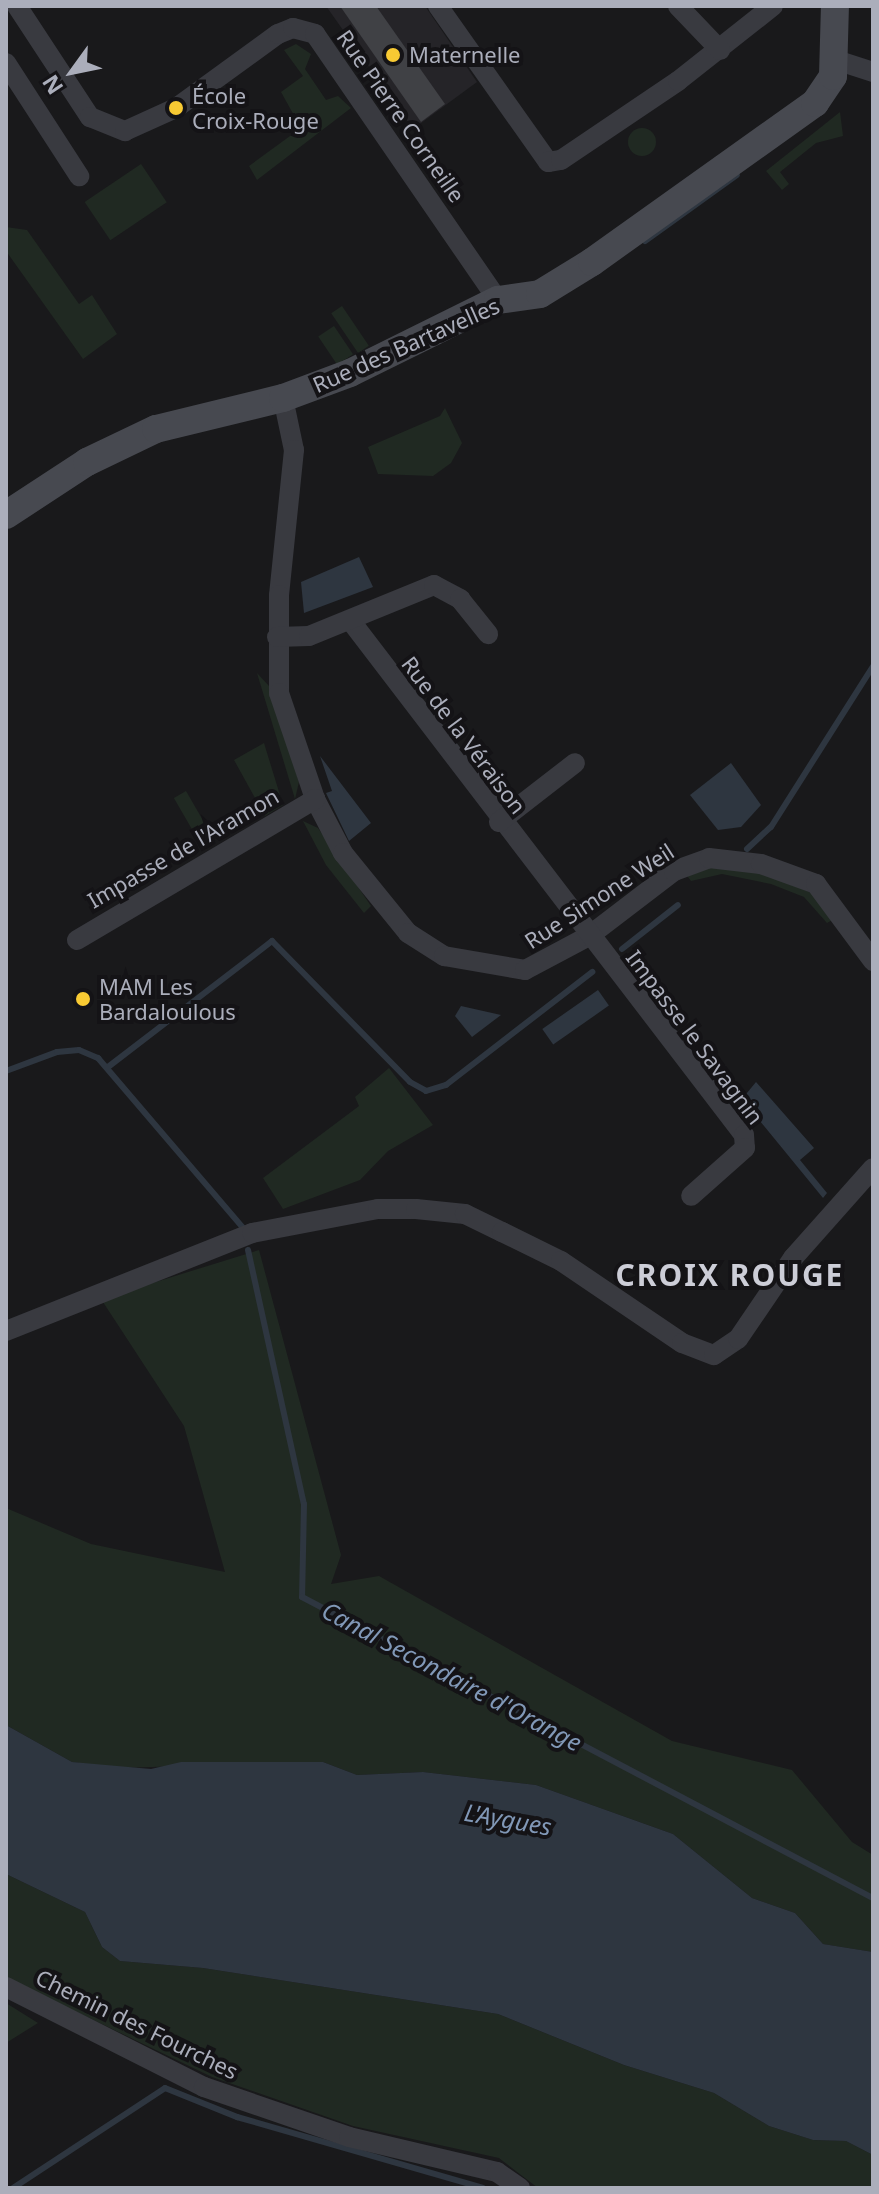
<!DOCTYPE html>
<meta charset="utf-8">
<style>
body{margin:0}
#map{position:relative;width:879px;height:2194px;overflow:hidden;background:#19191b;font-family:"Noto Sans",sans-serif}
div>[style]{position:absolute}
[style*='--x']{left:calc(var(--x)*1px);top:calc(var(--y)*1px);width:calc(var(--w)*1px);rotate:calc(var(--a)*1deg)}
.built>*{inset:0;background:#252428}
.green>*{inset:0;background:#202922;transform-origin:0 0}
.round{border-radius:50%}
.water>*{inset:0;background:#2e3640;transform-origin:0 0}
.stream>*{height:6px;margin:-3px;padding:0 3px;transform-origin:3px;border-radius:3px;background:#2e3640}
.building>*{inset:0;background:#404145}
.street>*{height:20px;margin:-10px;padding:0 10px;transform-origin:10px;border-radius:10px;background:#393a40}
.secondary>*{height:28px;margin:-14px;padding:0 14px;transform-origin:14px;border-radius:14px;background:#474950}
.dots>*{width:22px;height:22px;translate:-50% -50%;box-sizing:border-box;border:4px solid #141316;border-radius:50%}
span{translate:-50% -50%;white-space:nowrap;text-align:center;line-height:1.15;-webkit-text-stroke:8px #141316;paint-order:stroke}
.poi-label{font-size:22px;color:#abaebb}
.left{translate:0 -50%;text-align:left}
.street-label{font-size:22px;color:#abaebb}
.water-label{font-size:24px;color:#8198b7;font-style:italic}
.district-label{font-size:30px;color:#cccdd7;font-weight:700;letter-spacing:2px}
.frame{position:absolute;inset:0;border:8px solid #abaebb;pointer-events:none}
.north{position:absolute;left:32px;top:32px;width:80px;height:80px;-webkit-text-stroke:6px #141316;paint-order:stroke;rotate:237deg;font-size:22px;font-weight:700;line-height:32px;text-align:center;color:#abaebb}
.north::after{content:'';display:block;margin:auto;width:28px;height:36px;background:#abaebb;clip-path:polygon(50% 0,100% 100%,50% 72%,0 100%)}
</style>
<div id="map">
<div class="built">
<div style="clip-path:polygon(326px 6px,425px 6px,477px 82px,413px 129px)"></div>
</div>
<div class="green">
<div style="clip-path:polygon(296px 44px,311px 54px,305px 69px,326px 100px,338px 96px,351px 108px,257px 180px,249px 166px,301px 128px,281px 92px,303px 76px,284px 50px)"></div>
<div style="clip-path:polygon(840px 112px,843px 136px,816px 143px,780px 172px,789px 184px,782px 190px,766px 171px)"></div>
<div class="round" style="left:628px;top:128px;width:28px;height:28px"></div>
<div style="left:141px;top:164px;width:46px;height:68px;rotate:56deg"></div>
<div style="clip-path:polygon(6px 227px,27px 230px,79px 304px,92px 295px,117px 334px,83px 359px,6px 251px)"></div>
<div style="left:342px;top:306px;width:48px;height:13px;rotate:56deg"></div>
<div style="left:334px;top:326px;width:34px;height:19px;rotate:56deg"></div>
<div style="clip-path:polygon(445px 408px,462px 443px,451px 463px,433px 476px,378px 474px,368px 447px,440px 416px)"></div>
<div style="clip-path:polygon(257px 673px,269px 686px,299px 782px,295px 799px)"></div>
<div style="clip-path:polygon(264px 743px,283px 805px,265px 816px,234px 760px)"></div>
<div style="left:186px;top:791px;width:59px;height:14px;rotate:60deg"></div>
<div style="clip-path:polygon(303px 821px,318px 828px,371px 906px,364px 913px,326px 865px)"></div>
<div style="clip-path:polygon(704px 867px,765px 873px,816px 895px,836px 918px,827px 923px,804px 897px,771px 884px,722px 874px,691px 881px,685px 873px)"></div>
<div style="clip-path:polygon(389px 1068px,433px 1125px,388px 1151px,360px 1180px,283px 1209px,263px 1178px,359px 1106px,355px 1097px)"></div>
<div style="clip-path:polygon(259px 1250px,341px 1555px,331px 1584px,379px 1576px,672px 1741px,792px 1770px,852px 1842px,873px 1855px,873px 1952px,823px 1944px,795px 1913px,752px 1898px,673px 1834px,536px 1785px,423px 1772px,357px 1775px,323px 1762px,117px 1768px,72px 1762px,6px 1725px,6px 1508px,91px 1544px,225px 1572px,184px 1426px,101px 1299px)"></div>
<div style="clip-path:polygon(6px 1874px,85px 1912px,102px 1947px,120px 1961px,203px 1968px,498px 2014px,624px 2065px,714px 2093px,769px 2126px,813px 2140px,846px 2141px,873px 2155px,873px 2188px,538px 2188px,499px 2158px,353px 2126px,212px 2077px,6px 1978px)"></div>
<div style="clip-path:polygon(6px 2003px,38px 2023px,6px 2043px)"></div>
</div>
<div class="water">
<div style="clip-path:polygon(359px 557px,373px 587px,304px 613px,301px 582px)"></div>
<div style="clip-path:polygon(320px 756px,371px 823px,349px 841px,326px 793px,332px 791px)"></div>
<div style="clip-path:polygon(731px 763px,761px 805px,741px 827px,718px 830px,690px 795px)"></div>
<div style="left:598px;top:990px;width:19px;height:68px;rotate:55deg"></div>
<div style="clip-path:polygon(461px 1006px,501px 1015px,472px 1037px,455px 1016px)"></div>
<div style="clip-path:polygon(756px 1082px,814px 1148px,800px 1160px,827px 1193px,823px 1198px,742px 1099px)"></div>
<div style="clip-path:polygon(6px 1725px,72px 1762px,151px 1769px,181px 1762px,323px 1762px,357px 1775px,423px 1772px,536px 1785px,673px 1834px,752px 1898px,795px 1913px,823px 1944px,873px 1952px,873px 2155px,846px 2141px,813px 2140px,769px 2126px,714px 2093px,624px 2065px,498px 2014px,203px 1968px,120px 1961px,102px 1947px,85px 1912px,6px 1874px)"></div>
</div>
<div class="stream">
<div style="--x:645;--y:241;--w:113;--a:-35.7"></div>
<div style="--x:747;--y:849;--w:33;--a:-43"></div>
<div style="--x:771;--y:827;--w:191;--a:-57.6"></div>
<div style="--x:622;--y:949;--w:71;--a:-38.2"></div>
<div style="--x:108;--y:1067;--w:207;--a:-37.5"></div>
<div style="--x:272;--y:941;--w:197;--a:45.6"></div>
<div style="--x:410;--y:1082;--w:18;--a:29"></div>
<div style="--x:426;--y:1091;--w:21;--a:-17"></div>
<div style="--x:446;--y:1085;--w:185;--a:-37.7"></div>
<div style="--x:6;--y:1071;--w:54;--a:-20.4"></div>
<div style="--x:57;--y:1052;--w:22;--a:-5"></div>
<div style="--x:79;--y:1050;--w:21;--a:23"></div>
<div style="--x:98;--y:1058;--w:225;--a:49.5"></div>
<div style="--x:248;--y:1250;--w:260;--a:77.6"></div>
<div style="--x:304;--y:1504;--w:93;--a:91.2"></div>
<div style="--x:302;--y:1597;--w:645;--a:27.8"></div>
<div style="--x:13;--y:2188;--w:182;--a:-33.3"></div>
<div style="--x:165;--y:2088;--w:78;--a:21.9"></div>
<div style="--x:237;--y:2117;--w:256;--a:16.1"></div>
</div>
<div class="building">
<div style="clip-path:polygon(340px 6px,376px 6px,445px 104px,421px 122px)"></div>
</div>
<div class="street">
<div style="--x:17;--y:6;--w:133;--a:56.7"></div>
<div style="--x:90;--y:117;--w:38;--a:22"></div>
<div style="--x:125;--y:131;--w:56;--a:-24.3"></div>
<div style="--x:176;--y:108;--w:126;--a:-36"></div>
<div style="--x:278;--y:34;--w:16;--a:-22"></div>
<div style="--x:293;--y:28;--w:23;--a:15"></div>
<div style="--x:315;--y:34;--w:323;--a:55.5"></div>
<div style="--x:438;--y:6;--w:191;--a:54.8"></div>
<div style="--x:548;--y:162;--w:13;--a:-9"></div>
<div style="--x:561;--y:160;--w:141;--a:-34"></div>
<div style="--x:678;--y:81;--w:121;--a:-38.3"></div>
<div style="--x:678;--y:6;--w:61;--a:46.3"></div>
<div style="--x:836;--y:60;--w:39;--a:18"></div>
<div style="--x:6;--y:63;--w:135;--a:57.1"></div>
<div style="--x:283;--y:398;--w:53;--a:78.1"></div>
<div style="--x:294;--y:450;--w:146;--a:95.9"></div>
<div style="--x:279;--y:595;--w:98;--a:90"></div>
<div style="--x:279;--y:693;--w:112;--a:71.2"></div>
<div style="--x:315;--y:799;--w:61;--a:62.6"></div>
<div style="--x:343;--y:853;--w:103;--a:50.9"></div>
<div style="--x:408;--y:933;--w:43;--a:32.6"></div>
<div style="--x:444;--y:956;--w:82;--a:9.8"></div>
<div style="--x:525;--y:970;--w:72;--a:-28"></div>
<div style="--x:589;--y:936;--w:107;--a:-37.4"></div>
<div style="--x:674;--y:871;--w:37;--a:-20"></div>
<div style="--x:709;--y:858;--w:52;--a:6.6"></div>
<div style="--x:761;--y:864;--w:59;--a:20"></div>
<div style="--x:816;--y:884;--w:96;--a:53.5"></div>
<div style="--x:350;--y:620;--w:648;--a:52.58"></div>
<div style="--x:744;--y:1135;--w:13;--a:86"></div>
<div style="--x:745;--y:1148;--w:72;--a:138.4"></div>
<div style="--x:277;--y:637;--w:32;--a:-2"></div>
<div style="--x:309;--y:636;--w:135;--a:-22.2"></div>
<div style="--x:434;--y:585;--w:30;--a:28"></div>
<div style="--x:460;--y:599;--w:45;--a:51.3"></div>
<div style="--x:499;--y:822;--w:96;--a:-37.8"></div>
<div style="--x:77;--y:940;--w:277;--a:-30.6"></div>
<div style="--x:6;--y:1331;--w:265;--a:-21.7"></div>
<div style="--x:252;--y:1233;--w:128;--a:-10.8"></div>
<div style="--x:378;--y:1209;--w:38;--a:0"></div>
<div style="--x:416;--y:1209;--w:49;--a:5.8"></div>
<div style="--x:465;--y:1214;--w:41;--a:25.9"></div>
<div style="--x:502;--y:1232;--w:66;--a:26.2"></div>
<div style="--x:561;--y:1261;--w:146;--a:34.1"></div>
<div style="--x:682;--y:1343;--w:34;--a:21"></div>
<div style="--x:714;--y:1355;--w:29;--a:-34"></div>
<div style="--x:738;--y:1339;--w:98;--a:-55.8"></div>
<div style="--x:793;--y:1258;--w:120;--a:-48.4"></div>
<div style="--x:6;--y:1987;--w:222;--a:26.8"></div>
<div style="--x:204;--y:2087;--w:153;--a:19"></div>
<div style="--x:349;--y:2137;--w:152;--a:13.3"></div>
<div style="--x:497;--y:2172;--w:28;--a:35"></div>
</div>
<div class="secondary">
<div style="--x:6;--y:515;--w:97;--a:-33.2"></div>
<div style="--x:87;--y:462;--w:76;--a:-25.6"></div>
<div style="--x:156;--y:429;--w:131;--a:-13.7"></div>
<div style="--x:283;--y:398;--w:72;--a:-20.5"></div>
<div style="--x:350;--y:373;--w:165;--a:-26.3"></div>
<div style="--x:498;--y:300;--w:42;--a:-8.1"></div>
<div style="--x:540;--y:294;--w:61;--a:-31.6"></div>
<div style="--x:592;--y:262;--w:274;--a:-35.5"></div>
<div style="--x:815;--y:103;--w:32;--a:-56"></div>
<div style="--x:833;--y:76;--w:70;--a:-88.4"></div>
</div>
<div class="dots">
<div style="left:393px;top:55px;background:#f8ca33"></div>
<div style="left:176px;top:108px;background:#f8ca33"></div>
<div style="left:83px;top:999px;background:#f8ca33"></div>
</div>
<div class="poi-label">
<span class="left" style="left:409px;top:55px">Maternelle</span>
<span class="left" style="left:192px;top:108px">École<br>Croix-Rouge</span>
<span class="left" style="left:99px;top:999px">MAM Les<br>Bardaloulous</span>
</div>
<div class="street-label">
<span style="left:401px;top:116px;rotate:55deg">Rue Pierre Corneille</span>
<span style="left:406px;top:345px;rotate:-24deg">Rue des Bartavelles</span>
<span style="left:464px;top:735px;rotate:53deg">Rue de la Véraison</span>
<span style="left:183px;top:848px;rotate:-30deg">Impasse de l'Aramon</span>
<span style="left:599px;top:896px;rotate:-33deg">Rue Simone Weil</span>
<span style="left:695px;top:1037px;rotate:53deg">Impasse le Savagnin</span>
<span style="left:137px;top:2024px;rotate:26deg">Chemin des Fourches</span>
</div>
<div class="water-label">
<span style="left:452px;top:1676px;rotate:28deg">Canal Secondaire d'Orange</span>
<span style="left:508px;top:1819px;rotate:10deg">L'Aygues</span>
</div>
<div class="district-label">
<span style="left:730px;top:1275px">CROIX ROUGE</span>
</div>
<div class="frame"></div>
<div class="north">N</div>
</div>
